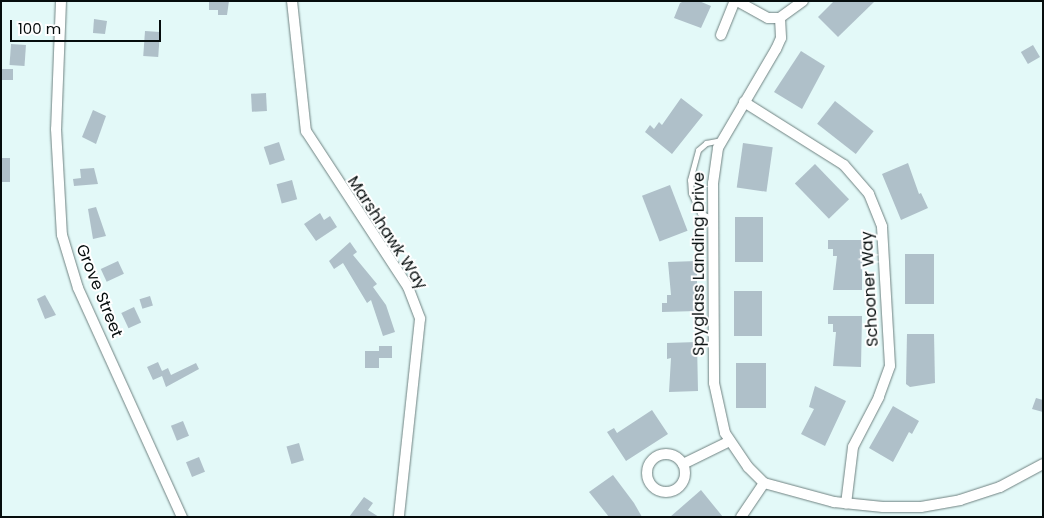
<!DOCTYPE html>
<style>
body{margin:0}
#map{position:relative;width:1044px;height:518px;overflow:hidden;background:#e3f9f8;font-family:Poppins,sans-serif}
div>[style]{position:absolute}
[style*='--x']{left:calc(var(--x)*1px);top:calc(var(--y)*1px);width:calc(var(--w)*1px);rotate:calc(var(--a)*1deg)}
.building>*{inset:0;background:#afc0c9;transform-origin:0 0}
.roads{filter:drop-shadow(0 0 1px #6f8281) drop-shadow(0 0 1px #6f8281)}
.lane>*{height:5px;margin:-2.5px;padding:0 2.5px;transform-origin:2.5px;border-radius:2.5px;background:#fff}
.street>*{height:10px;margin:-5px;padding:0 5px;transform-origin:5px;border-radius:5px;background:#fff}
.street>.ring{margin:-5px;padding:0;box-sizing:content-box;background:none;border:10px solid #fff;border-radius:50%}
span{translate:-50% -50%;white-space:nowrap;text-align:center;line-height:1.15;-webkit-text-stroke:4px #fff;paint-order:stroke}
.street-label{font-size:16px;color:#060d0d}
.frame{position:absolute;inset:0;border:2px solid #060d0d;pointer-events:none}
.scale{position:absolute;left:10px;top:20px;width:151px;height:22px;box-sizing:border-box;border:2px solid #060d0d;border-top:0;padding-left:6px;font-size:15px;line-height:18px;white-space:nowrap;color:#060d0d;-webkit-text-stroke:4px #fff;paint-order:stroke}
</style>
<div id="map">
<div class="building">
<div style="clip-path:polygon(209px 1px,229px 1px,227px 15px,218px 15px,218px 10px,209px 10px)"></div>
<div style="clip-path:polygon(684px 1px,699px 1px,711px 6px,701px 28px,674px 18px,680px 3px)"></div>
<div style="clip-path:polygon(834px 1px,875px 1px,838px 37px,818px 17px)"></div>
<div style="clip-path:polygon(94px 19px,107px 21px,105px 34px,93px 33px)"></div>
<div style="left:145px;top:31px;width:15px;height:25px;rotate:4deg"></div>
<div style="left:11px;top:44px;width:15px;height:21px;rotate:4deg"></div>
<div style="left:1033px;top:45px;width:14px;height:14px;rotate:60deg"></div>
<div style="clip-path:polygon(801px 51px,825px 66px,802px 109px,774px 92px)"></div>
<div style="left:2px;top:69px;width:11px;height:11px"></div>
<div style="left:266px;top:93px;width:18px;height:15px;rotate:87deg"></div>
<div style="clip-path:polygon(681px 98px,703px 115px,672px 154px,645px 132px,650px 125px,654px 129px,659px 122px,662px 125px)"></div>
<div style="left:835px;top:101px;width:49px;height:29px;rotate:38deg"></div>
<div style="clip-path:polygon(93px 110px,106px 116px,96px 144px,82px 137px)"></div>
<div style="left:279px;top:142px;width:19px;height:16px;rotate:72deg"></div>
<div style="left:743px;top:143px;width:30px;height:45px;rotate:8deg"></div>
<div style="left:1px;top:158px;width:9px;height:24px"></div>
<div style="clip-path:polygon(908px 163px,919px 194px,921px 193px,928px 208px,901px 220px,882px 174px)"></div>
<div style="left:815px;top:164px;width:49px;height:28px;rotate:46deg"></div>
<div style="clip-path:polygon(94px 168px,98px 184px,74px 186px,73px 179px,81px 178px,80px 169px)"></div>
<div style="left:292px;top:180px;width:20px;height:16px;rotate:75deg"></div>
<div style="left:670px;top:185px;width:49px;height:30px;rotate:69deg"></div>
<div style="clip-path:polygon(96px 207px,106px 236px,93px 239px,88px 209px)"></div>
<div style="clip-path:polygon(320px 213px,324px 220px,330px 216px,337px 227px,316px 241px,304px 224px)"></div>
<div style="left:735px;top:217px;width:28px;height:45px"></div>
<div style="clip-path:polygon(828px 240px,862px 240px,862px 290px,833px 290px,837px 256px,833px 256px,833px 249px,828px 249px)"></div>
<div style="clip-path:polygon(350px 242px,357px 252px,353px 255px,377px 284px,373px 287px,386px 305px,395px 332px,383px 336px,371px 300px,367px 303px,343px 263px,334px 269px,329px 261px)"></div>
<div style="left:905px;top:254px;width:29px;height:50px"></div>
<div style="left:118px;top:261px;width:14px;height:19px;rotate:65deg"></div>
<div style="clip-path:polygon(697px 261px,697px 311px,662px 312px,662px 303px,667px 303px,667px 295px,671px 295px,668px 262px)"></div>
<div style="left:734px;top:291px;width:28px;height:45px"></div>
<div style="clip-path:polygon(45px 295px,56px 315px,45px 319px,37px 299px)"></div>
<div style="left:150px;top:296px;width:10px;height:11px;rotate:73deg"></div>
<div style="left:134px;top:307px;width:17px;height:14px;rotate:65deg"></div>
<div style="clip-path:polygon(828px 316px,862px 316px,861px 367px,833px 366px,836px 332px,833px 332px,833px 324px,828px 324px)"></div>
<div style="clip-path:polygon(907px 334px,934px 334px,935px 383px,910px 387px,906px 384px)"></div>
<div style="clip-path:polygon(697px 342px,698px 391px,669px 392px,671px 358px,667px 359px,667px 343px)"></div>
<div style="left:379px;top:346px;width:13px;height:12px"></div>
<div style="left:365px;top:351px;width:14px;height:17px"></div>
<div style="clip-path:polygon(158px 362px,162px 371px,168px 368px,171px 375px,196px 363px,199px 369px,166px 387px,162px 376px,153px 380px,147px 367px)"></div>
<div style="left:736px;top:363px;width:30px;height:45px"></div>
<div style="clip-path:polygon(815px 386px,846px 401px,825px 446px,801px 434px,814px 409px,809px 407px)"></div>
<div style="clip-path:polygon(1036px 398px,1043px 400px,1043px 412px,1032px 409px)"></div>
<div style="clip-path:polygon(893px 406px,919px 421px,912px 434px,909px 432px,893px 462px,869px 448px)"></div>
<div style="clip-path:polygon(652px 410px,668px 434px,626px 461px,607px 432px,614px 428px,617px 433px)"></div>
<div style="left:183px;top:421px;width:16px;height:13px;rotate:68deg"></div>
<div style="left:299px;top:443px;width:18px;height:13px;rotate:74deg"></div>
<div style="left:199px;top:457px;width:16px;height:14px;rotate:68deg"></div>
<div style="clip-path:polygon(613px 475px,634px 503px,642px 517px,609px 517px,589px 492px)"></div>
<div style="clip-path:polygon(701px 490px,723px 517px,670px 517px)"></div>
<div style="clip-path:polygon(364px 497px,373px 503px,368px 510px,379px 517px,349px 517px)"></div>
</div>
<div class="roads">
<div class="lane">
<div style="--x:713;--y:219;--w:14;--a:-155"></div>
<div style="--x:700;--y:213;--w:22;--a:-114"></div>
<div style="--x:691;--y:193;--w:13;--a:-94"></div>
<div style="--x:690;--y:180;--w:31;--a:-75"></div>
<div style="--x:698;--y:150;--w:11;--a:-41"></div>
<div style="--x:706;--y:143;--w:15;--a:-11"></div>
</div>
<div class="street">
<div style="--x:61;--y:1;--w:128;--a:92.2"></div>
<div style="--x:56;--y:129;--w:106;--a:86.8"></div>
<div style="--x:62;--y:235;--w:55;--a:73.2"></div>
<div style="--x:78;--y:288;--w:252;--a:65.6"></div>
<div style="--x:292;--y:1;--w:131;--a:83.9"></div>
<div style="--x:306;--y:131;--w:186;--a:56.8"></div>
<div style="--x:408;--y:287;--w:34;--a:69"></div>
<div style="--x:420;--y:319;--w:199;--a:96.1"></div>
<div style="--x:737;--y:1;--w:35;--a:29"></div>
<div style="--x:768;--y:18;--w:12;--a:0"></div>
<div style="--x:803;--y:1;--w:29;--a:144"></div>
<div style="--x:780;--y:18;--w:20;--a:87"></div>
<div style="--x:781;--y:38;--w:12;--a:114"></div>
<div style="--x:776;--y:49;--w:115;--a:120.4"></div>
<div style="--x:718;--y:148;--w:35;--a:98"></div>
<div style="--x:713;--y:183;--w:200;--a:89.7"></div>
<div style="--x:714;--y:383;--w:51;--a:77.6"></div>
<div style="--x:725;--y:433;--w:41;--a:55.9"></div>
<div style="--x:748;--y:467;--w:23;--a:45"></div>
<div style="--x:764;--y:483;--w:73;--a:15.2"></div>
<div style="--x:834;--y:502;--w:49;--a:5.8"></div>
<div style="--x:883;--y:507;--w:38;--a:0"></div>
<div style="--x:921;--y:507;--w:40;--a:-10"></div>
<div style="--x:960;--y:500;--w:42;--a:-18"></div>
<div style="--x:1000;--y:487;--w:49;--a:-28.1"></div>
<div style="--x:721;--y:35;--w:37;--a:-68"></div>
<div style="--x:744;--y:102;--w:118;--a:32.2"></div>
<div style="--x:844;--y:165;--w:38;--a:49"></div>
<div style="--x:869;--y:194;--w:35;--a:68"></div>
<div style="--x:882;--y:227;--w:139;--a:86.7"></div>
<div style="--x:890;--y:366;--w:33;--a:110"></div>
<div style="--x:879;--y:397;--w:56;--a:117.5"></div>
<div style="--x:853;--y:447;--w:57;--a:97"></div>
<div class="ring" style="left:647px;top:454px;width:28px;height:28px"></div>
<div style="--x:683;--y:464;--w:52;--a:-26.1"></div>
<div style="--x:741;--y:517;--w:41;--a:-55.9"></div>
</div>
</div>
<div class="street-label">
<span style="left:387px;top:233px;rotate:57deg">Marshhawk Way</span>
<span style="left:699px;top:264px;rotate:-90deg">Spyglass Landing Drive</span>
<span style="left:870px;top:289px;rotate:-93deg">Schooner Way</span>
<span style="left:99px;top:291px;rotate:68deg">Grove Street</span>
</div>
<div class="frame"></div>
<div class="scale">100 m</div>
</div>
